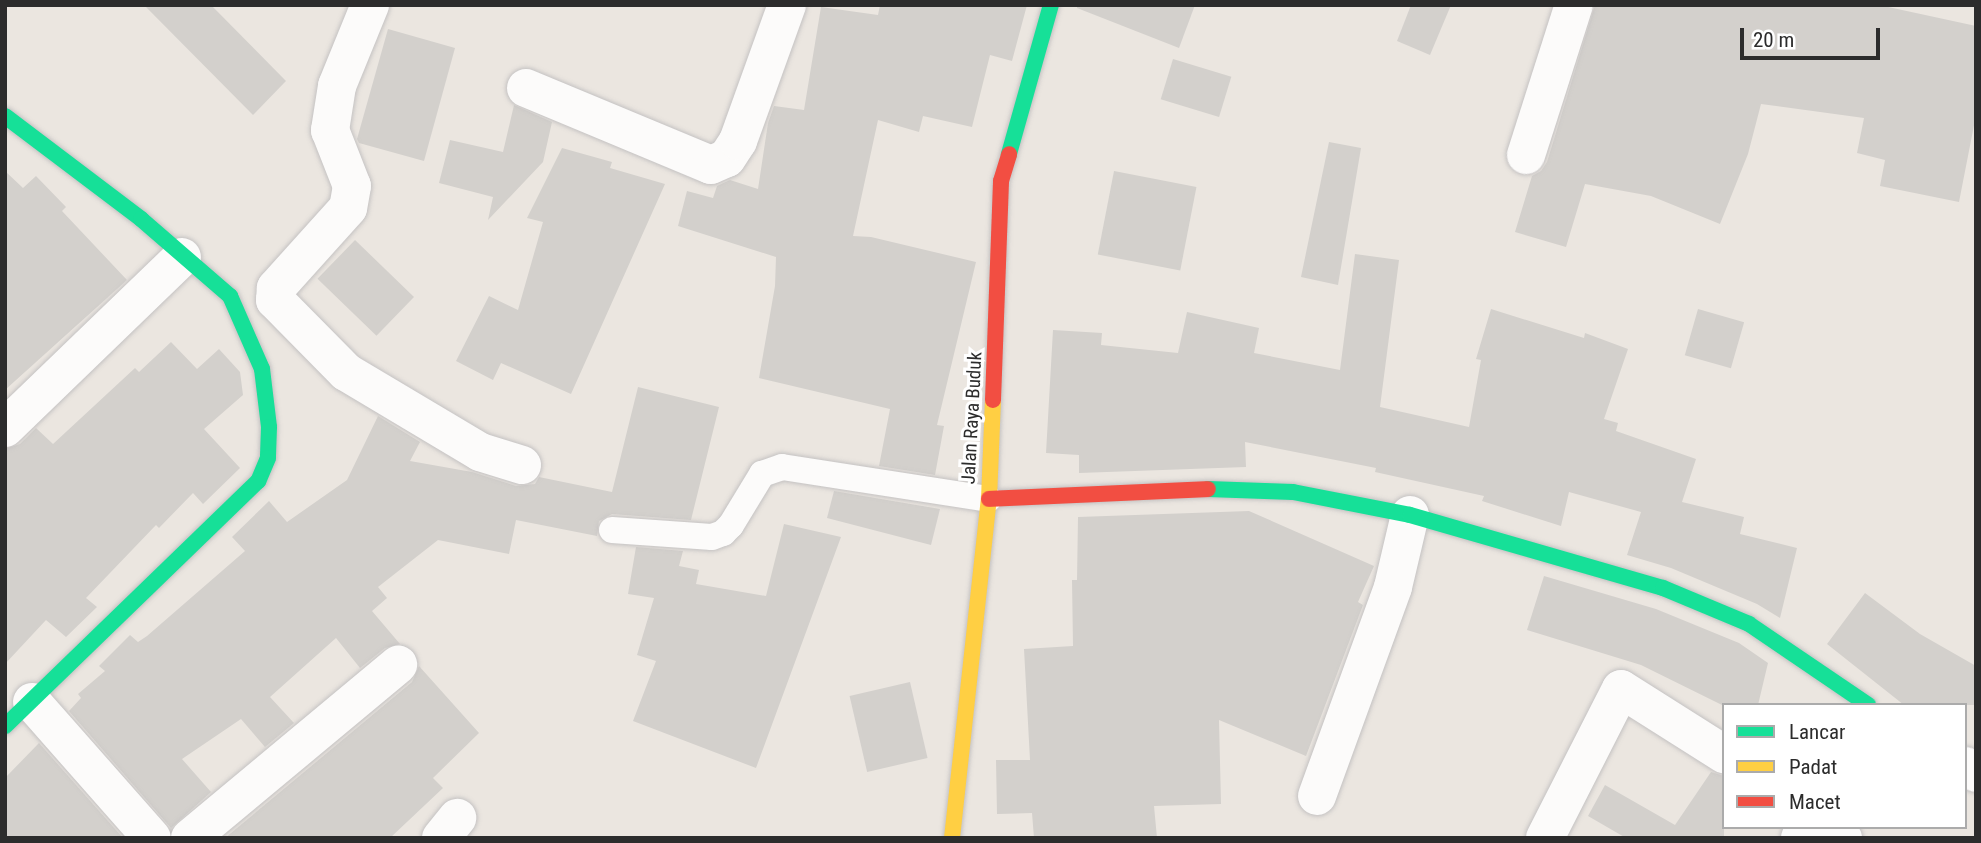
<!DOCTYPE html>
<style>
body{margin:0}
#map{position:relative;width:1981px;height:843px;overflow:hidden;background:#ebe6e0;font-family:"Roboto Condensed",sans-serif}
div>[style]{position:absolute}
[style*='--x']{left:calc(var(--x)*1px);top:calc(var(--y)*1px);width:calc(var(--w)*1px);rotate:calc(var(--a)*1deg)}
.building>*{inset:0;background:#d3d0cc;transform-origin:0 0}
.roads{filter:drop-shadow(0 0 2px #c4c2c2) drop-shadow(0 0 2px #c4c2c2)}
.lane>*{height:26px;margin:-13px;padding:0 13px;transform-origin:13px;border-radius:13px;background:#fcfbfa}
.street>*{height:38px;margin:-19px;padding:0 19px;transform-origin:19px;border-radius:19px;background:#fcfbfa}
.fast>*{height:16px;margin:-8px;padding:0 8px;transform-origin:8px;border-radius:8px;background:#16e098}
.slow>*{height:16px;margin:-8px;padding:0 8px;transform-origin:8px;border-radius:8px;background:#ffcf43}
.jam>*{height:16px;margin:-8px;padding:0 8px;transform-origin:8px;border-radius:8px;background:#f24e42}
span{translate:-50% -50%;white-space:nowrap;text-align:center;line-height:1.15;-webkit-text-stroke:6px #fff;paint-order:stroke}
.street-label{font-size:19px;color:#2c2c2c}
.frame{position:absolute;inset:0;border:7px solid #2c2c2c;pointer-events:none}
.legend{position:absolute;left:1722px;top:703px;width:245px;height:126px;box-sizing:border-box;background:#fff;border:2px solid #ababab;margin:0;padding:9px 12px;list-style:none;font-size:21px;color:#2c2c2c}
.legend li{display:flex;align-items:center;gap:14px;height:35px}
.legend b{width:35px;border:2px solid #ababab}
.scale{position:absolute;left:1740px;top:28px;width:140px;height:32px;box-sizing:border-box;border:4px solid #2c2c2c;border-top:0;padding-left:9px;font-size:21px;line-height:24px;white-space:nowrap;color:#2c2c2c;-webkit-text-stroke:5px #fff;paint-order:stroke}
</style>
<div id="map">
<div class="building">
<div style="clip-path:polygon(144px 5px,211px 5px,286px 81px,253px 115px)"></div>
<div style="clip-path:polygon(880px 5px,1027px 5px,1012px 61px,990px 55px,972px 127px,923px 116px,919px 132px,878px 120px,853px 236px,871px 237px,976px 262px,937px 425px,944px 426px,935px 475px,879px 466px,890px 409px,759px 378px,775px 286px,776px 257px,678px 226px,687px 191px,713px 198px,717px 186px,730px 180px,758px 189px,768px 123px,774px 106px,804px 110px,821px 7px,878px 15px)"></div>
<div style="clip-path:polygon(1077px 5px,1195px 5px,1179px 48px,1077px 8px)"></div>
<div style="clip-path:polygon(1411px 5px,1451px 5px,1430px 55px,1397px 41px)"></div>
<div style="clip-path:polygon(1595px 5px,1879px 5px,1976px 26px,1976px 115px,1959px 202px,1880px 186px,1885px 160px,1857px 153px,1864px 118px,1761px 104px,1748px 154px,1720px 224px,1651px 196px,1585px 184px,1566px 247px,1515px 232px,1532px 176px,1541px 171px,1547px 162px)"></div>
<div style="clip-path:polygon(388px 29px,455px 48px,424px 161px,359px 143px,357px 139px)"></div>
<div style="left:1173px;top:59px;width:61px;height:42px;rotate:17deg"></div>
<div style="clip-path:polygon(514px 105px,552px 122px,543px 162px,488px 220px,493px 197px,439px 183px,450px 140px,503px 152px)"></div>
<div style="clip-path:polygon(1329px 142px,1361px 148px,1338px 285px,1301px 277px)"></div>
<div style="clip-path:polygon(562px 148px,612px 162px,610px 168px,665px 184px,571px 394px,501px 363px,493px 380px,456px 361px,489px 296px,518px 310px,543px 222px,527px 218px)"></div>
<div style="clip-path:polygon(5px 171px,23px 188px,36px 176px,66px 207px,62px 211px,127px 280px,5px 390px)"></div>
<div style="left:1114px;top:171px;width:84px;height:85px;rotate:11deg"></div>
<div style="left:355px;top:240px;width:82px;height:54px;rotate:44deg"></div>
<div style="clip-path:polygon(1355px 254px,1399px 260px,1380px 407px,1469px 427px,1481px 360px,1476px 359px,1491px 309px,1584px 338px,1585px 333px,1628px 349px,1604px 419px,1618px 423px,1616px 431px,1696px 459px,1682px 502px,1744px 517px,1740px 534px,1797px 548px,1780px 618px,1757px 604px,1671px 568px,1627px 555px,1641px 512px,1569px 492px,1561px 526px,1482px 501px,1484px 496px,1375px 472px,1376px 468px,1245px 442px,1246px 467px,1079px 473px,1079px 455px,1046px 453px,1053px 330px,1102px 333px,1101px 345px,1178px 353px,1187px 312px,1259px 328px,1254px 353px,1340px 370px)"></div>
<div style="left:1698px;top:309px;width:48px;height:48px;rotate:16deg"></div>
<div style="clip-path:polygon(171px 342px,197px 369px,219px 349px,240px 372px,243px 395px,204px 429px,240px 468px,203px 504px,193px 493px,159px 528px,156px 525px,86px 598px,97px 607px,66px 637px,46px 620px,5px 664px,5px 449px,20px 444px,36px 428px,53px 444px,135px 368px,139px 372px)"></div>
<div style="clip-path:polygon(638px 387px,719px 407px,691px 520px,612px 514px,599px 521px,597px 536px,516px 520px,509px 554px,438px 540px,378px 587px,387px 598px,372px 611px,400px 644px,385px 648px,360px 668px,336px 638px,270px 697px,294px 723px,265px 747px,241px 719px,182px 759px,211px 792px,171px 828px,69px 711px,81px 698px,78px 694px,105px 671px,99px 666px,130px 635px,138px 642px,147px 636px,245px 551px,232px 537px,269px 501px,287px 522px,347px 480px,378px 416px,420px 442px,410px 461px,472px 472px,516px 486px,535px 484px,539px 477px,612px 492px)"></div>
<div style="clip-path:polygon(834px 491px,940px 509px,931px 545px,827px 518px)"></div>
<div style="clip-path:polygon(1249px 511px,1374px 566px,1358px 602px,1363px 605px,1306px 756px,1219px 720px,1221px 804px,1154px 806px,1157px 838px,1034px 838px,1032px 813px,997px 814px,996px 760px,1030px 760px,1024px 649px,1073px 646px,1072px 580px,1077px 580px,1078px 517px)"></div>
<div style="clip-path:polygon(784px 524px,841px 537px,756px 768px,633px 721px,656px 661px,637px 655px,654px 598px,628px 594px,636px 547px,683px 551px,679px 566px,699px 570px,696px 584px,766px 596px)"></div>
<div style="clip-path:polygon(1544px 576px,1656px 609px,1739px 643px,1768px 663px,1758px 705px,1722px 705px,1641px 665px,1527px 630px)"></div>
<div style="clip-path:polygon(1865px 593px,1920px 634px,1976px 666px,1976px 705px,1904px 705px,1827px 644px)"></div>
<div style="clip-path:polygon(419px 666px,479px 733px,433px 778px,443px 788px,390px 838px,225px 838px,412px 682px)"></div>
<div style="left:910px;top:682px;width:78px;height:62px;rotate:77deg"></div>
<div style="clip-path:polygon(39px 743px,123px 838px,5px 838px,5px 778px)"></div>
<div style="clip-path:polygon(1711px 772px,1724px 776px,1724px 838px,1626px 838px,1588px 816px,1605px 785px,1675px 825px)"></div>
</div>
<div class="roads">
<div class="lane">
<div style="--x:612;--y:530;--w:100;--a:4"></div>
<div style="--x:712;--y:537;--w:12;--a:-20"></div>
<div style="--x:723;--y:533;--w:11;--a:-45"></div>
<div style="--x:731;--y:525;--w:60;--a:-58.7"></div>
<div style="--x:762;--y:474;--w:21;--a:-19"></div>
<div style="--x:782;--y:467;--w:209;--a:8.8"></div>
</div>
<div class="street">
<div style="--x:370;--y:5;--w:87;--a:112.2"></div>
<div style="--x:337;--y:86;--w:45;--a:99"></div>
<div style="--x:330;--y:130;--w:60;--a:68.6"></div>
<div style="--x:352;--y:186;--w:22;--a:100"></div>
<div style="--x:348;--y:208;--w:108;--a:132"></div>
<div style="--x:276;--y:288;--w:12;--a:95"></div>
<div style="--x:275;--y:300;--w:101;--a:45.4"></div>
<div style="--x:346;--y:372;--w:156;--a:30.8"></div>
<div style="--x:480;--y:452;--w:44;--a:17.2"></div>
<div style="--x:526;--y:88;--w:200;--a:22.6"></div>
<div style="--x:711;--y:165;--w:17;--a:-24"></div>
<div style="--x:727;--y:158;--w:20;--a:-57"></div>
<div style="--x:738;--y:141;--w:145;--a:-70.2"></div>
<div style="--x:1526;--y:155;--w:157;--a:-72.3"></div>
<div style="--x:5;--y:428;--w:246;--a:-44"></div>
<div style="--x:32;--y:702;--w:181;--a:48.6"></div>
<div style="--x:1965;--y:766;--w:13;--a:32"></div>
<div style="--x:1317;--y:796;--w:222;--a:-70"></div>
<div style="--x:1393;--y:587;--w:74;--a:-76.7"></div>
<div style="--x:1833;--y:827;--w:15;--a:48"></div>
<div style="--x:190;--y:838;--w:271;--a:-39.8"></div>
<div style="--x:441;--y:838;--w:26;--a:-51"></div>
<div style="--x:1545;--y:838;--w:167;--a:-63"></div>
<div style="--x:1621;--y:689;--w:122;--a:32.3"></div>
<div style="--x:1800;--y:838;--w:12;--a:-66"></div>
</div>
<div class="fast">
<div style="--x:5;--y:116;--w:171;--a:37.1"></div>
<div style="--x:141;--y:219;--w:118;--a:40.9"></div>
<div style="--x:230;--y:296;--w:80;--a:66.3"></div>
<div style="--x:262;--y:369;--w:58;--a:83.1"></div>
<div style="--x:269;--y:427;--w:31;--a:92"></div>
<div style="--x:268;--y:458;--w:25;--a:113"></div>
<div style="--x:258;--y:481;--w:352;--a:135.9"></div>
<div style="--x:1009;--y:154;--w:155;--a:-74.3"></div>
<div style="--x:1208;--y:489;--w:85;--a:2"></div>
<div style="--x:1293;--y:492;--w:119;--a:11.1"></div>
<div style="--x:1410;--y:515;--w:263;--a:16.1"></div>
<div style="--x:1663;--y:588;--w:93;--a:22.7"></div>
<div style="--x:1749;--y:624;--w:144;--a:34.2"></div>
</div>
<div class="slow">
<div style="--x:952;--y:838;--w:341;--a:-83.8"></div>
<div style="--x:989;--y:499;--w:99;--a:-87.7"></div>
</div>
<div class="jam">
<div style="--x:993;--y:400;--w:219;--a:-87.9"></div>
<div style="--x:1001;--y:181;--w:28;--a:-73"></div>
<div style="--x:989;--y:499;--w:219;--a:-2.6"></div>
</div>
</div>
<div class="street-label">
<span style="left:972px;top:418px;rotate:-87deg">Jalan Raya Buduk</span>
</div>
<div class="frame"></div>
<ul class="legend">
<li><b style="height:9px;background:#16e098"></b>Lancar</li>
<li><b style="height:9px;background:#ffcf43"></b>Padat</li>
<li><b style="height:9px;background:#f24e42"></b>Macet</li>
</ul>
<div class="scale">20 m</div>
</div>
